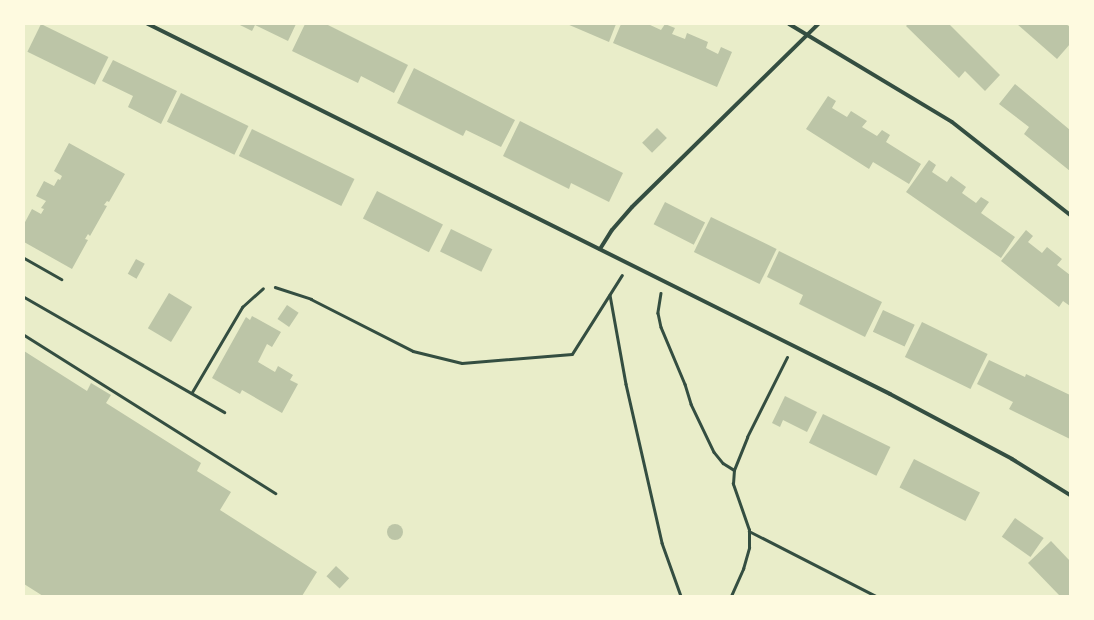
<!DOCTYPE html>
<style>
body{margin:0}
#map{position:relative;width:1094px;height:620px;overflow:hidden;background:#e9edc9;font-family:"Work Sans",sans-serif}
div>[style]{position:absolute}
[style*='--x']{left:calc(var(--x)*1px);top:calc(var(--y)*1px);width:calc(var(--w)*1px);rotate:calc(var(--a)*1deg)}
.building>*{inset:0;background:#bcc5a7;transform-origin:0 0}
.round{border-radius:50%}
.path>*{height:2.5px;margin:-1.25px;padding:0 1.25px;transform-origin:1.25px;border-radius:1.25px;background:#344e41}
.service>*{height:3px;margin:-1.5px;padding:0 1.5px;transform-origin:1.5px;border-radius:1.5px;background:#344e41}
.minor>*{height:4px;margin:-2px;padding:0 2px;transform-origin:2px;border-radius:2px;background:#344e41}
span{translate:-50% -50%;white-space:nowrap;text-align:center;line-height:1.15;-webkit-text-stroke:3.5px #fefae0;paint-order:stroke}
.frame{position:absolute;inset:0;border:25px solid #fefae0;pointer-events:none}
</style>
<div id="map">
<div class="building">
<div style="left:41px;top:24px;width:75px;height:31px;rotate:26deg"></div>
<div style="clip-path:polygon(238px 24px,296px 24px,288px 41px,255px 25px,252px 31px)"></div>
<div style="clip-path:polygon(305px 24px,326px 24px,408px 65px,394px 93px,361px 76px,358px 83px,292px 51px)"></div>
<div style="clip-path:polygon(567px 24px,616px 24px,609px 42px)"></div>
<div style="clip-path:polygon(621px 24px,648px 24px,661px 30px,665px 24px,675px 28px,672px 34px,685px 39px,687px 33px,708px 42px,706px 48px,718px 54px,721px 47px,732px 52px,717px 87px,613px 43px)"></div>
<div style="clip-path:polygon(908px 24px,949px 24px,1000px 75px,985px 91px,965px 71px,959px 78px,906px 26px)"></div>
<div style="clip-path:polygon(1017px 24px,1066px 24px,1070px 27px,1070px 44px,1057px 59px)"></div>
<div style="clip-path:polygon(113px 60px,177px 91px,161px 124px,128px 107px,133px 96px,102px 81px)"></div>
<div style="clip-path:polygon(414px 68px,515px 120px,501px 147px,466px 130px,463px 136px,397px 103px)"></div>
<div style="clip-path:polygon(1015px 84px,1070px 130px,1070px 171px,1024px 134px,1029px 127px,999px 104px)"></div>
<div style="left:181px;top:93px;width:75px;height:32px;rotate:26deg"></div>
<div style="clip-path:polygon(828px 96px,836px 101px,832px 108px,847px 117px,851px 111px,867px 121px,862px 127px,877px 136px,882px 130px,890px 135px,886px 142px,921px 164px,909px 184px,873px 162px,869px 169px,806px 129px)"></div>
<div style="clip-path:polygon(520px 121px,623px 173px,609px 202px,571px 183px,569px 189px,503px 156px)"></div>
<div style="left:657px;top:128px;width:14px;height:21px;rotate:45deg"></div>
<div style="left:252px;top:129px;width:114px;height:30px;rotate:26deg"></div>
<div style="clip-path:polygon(69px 143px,125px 174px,109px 202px,107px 201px,104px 205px,107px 206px,90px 236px,88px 234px,85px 239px,88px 240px,72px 269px,24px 242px,24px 224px,32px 209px,41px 214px,44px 209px,41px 208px,46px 201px,36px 196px,44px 181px,54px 186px,58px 179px,60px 180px,62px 176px,54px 171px)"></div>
<div style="clip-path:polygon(929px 160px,936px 165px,932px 172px,947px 182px,951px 176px,966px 187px,962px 193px,976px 203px,981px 197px,989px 202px,981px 213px,1015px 237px,1001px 258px,906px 192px)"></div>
<div style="left:377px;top:191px;width:74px;height:31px;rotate:27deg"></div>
<div style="left:665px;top:202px;width:45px;height:25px;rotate:27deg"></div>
<div style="left:711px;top:217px;width:73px;height:39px;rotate:26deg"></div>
<div style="left:451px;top:229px;width:46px;height:25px;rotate:26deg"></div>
<div style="clip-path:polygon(1026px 230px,1033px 236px,1028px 242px,1042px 253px,1047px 247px,1062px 259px,1057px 265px,1070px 275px,1070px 306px,1063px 301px,1059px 307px,1001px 261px)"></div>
<div style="clip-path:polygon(779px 251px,882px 302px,865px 337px,799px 304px,803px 295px,767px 277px)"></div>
<div style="left:136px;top:259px;width:10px;height:17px;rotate:29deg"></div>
<div style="left:169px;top:293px;width:27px;height:41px;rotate:31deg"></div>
<div style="left:287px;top:305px;width:14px;height:17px;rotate:34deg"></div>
<div style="left:883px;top:310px;width:35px;height:24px;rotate:25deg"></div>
<div style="clip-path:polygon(252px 316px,281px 332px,272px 347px,267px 344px,258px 362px,275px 372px,278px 366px,293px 375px,290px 380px,298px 384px,282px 413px,242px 390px,240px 394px,212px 378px,246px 317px,250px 320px)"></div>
<div style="left:922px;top:322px;width:73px;height:39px;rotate:26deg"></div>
<div style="clip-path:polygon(24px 351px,87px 391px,91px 383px,111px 395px,106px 403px,201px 463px,197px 471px,231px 492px,220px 510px,317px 572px,302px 596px,43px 596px,24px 584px)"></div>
<div style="clip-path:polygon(989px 360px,1025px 377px,1026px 374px,1070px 395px,1070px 439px,1009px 409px,1013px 402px,977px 384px)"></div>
<div style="clip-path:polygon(785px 396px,817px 412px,807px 432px,783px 420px,780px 427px,772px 423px)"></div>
<div style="left:823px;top:414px;width:75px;height:32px;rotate:26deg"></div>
<div style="left:914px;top:459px;width:74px;height:32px;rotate:27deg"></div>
<div style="left:1015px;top:518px;width:35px;height:23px;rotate:35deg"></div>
<div class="round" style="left:387px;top:524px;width:16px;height:16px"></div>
<div style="clip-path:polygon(1051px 541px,1070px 561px,1070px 596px,1060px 596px,1028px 563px)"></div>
<div style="left:336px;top:566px;width:18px;height:14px;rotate:43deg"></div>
</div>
<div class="path">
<div style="--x:275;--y:287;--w:38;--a:18"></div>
<div style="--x:311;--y:299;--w:114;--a:27"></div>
<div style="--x:413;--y:351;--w:50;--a:13.8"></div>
<div style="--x:462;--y:363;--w:110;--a:-4.7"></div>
<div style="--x:572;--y:354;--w:93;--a:-57.7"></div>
<div style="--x:661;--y:293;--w:20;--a:99"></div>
<div style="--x:658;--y:313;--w:14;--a:78"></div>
<div style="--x:661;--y:327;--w:62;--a:67.2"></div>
<div style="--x:685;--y:384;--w:21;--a:73"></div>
<div style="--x:691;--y:404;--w:53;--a:64.4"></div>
<div style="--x:714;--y:452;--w:14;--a:51"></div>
<div style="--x:723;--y:463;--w:13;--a:32"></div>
<div style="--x:610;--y:295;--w:90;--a:79.8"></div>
<div style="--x:626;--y:384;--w:163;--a:77.2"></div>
<div style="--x:662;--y:543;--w:56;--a:70.3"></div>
<div style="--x:749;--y:531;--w:143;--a:27.1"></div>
<div style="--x:731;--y:596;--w:30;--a:-66"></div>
<div style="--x:743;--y:569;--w:22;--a:-74"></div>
<div style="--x:749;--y:548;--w:18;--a:-90"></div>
<div style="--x:749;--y:530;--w:49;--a:-109.2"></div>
<div style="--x:733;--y:484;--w:14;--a:-86"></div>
<div style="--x:734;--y:470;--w:35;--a:-68"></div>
<div style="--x:747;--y:437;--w:89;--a:-63.4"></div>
</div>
<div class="service">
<div style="--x:24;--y:258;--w:43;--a:29.6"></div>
<div style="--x:24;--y:297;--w:231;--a:29.9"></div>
<div style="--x:24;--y:335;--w:297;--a:32.2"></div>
<div style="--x:192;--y:392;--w:99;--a:-59.5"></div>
<div style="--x:242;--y:307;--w:28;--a:-42"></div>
</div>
<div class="minor">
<div style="--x:148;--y:24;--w:829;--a:26.5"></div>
<div style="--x:890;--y:394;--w:138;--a:28"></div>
<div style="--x:1012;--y:459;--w:68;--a:31.8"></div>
<div style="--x:789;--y:24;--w:190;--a:31"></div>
<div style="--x:952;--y:122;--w:150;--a:38.2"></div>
<div style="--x:600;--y:249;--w:22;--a:-58"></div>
<div style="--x:612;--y:230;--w:30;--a:-49"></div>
<div style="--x:632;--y:207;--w:261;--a:-44.5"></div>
</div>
<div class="frame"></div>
</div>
